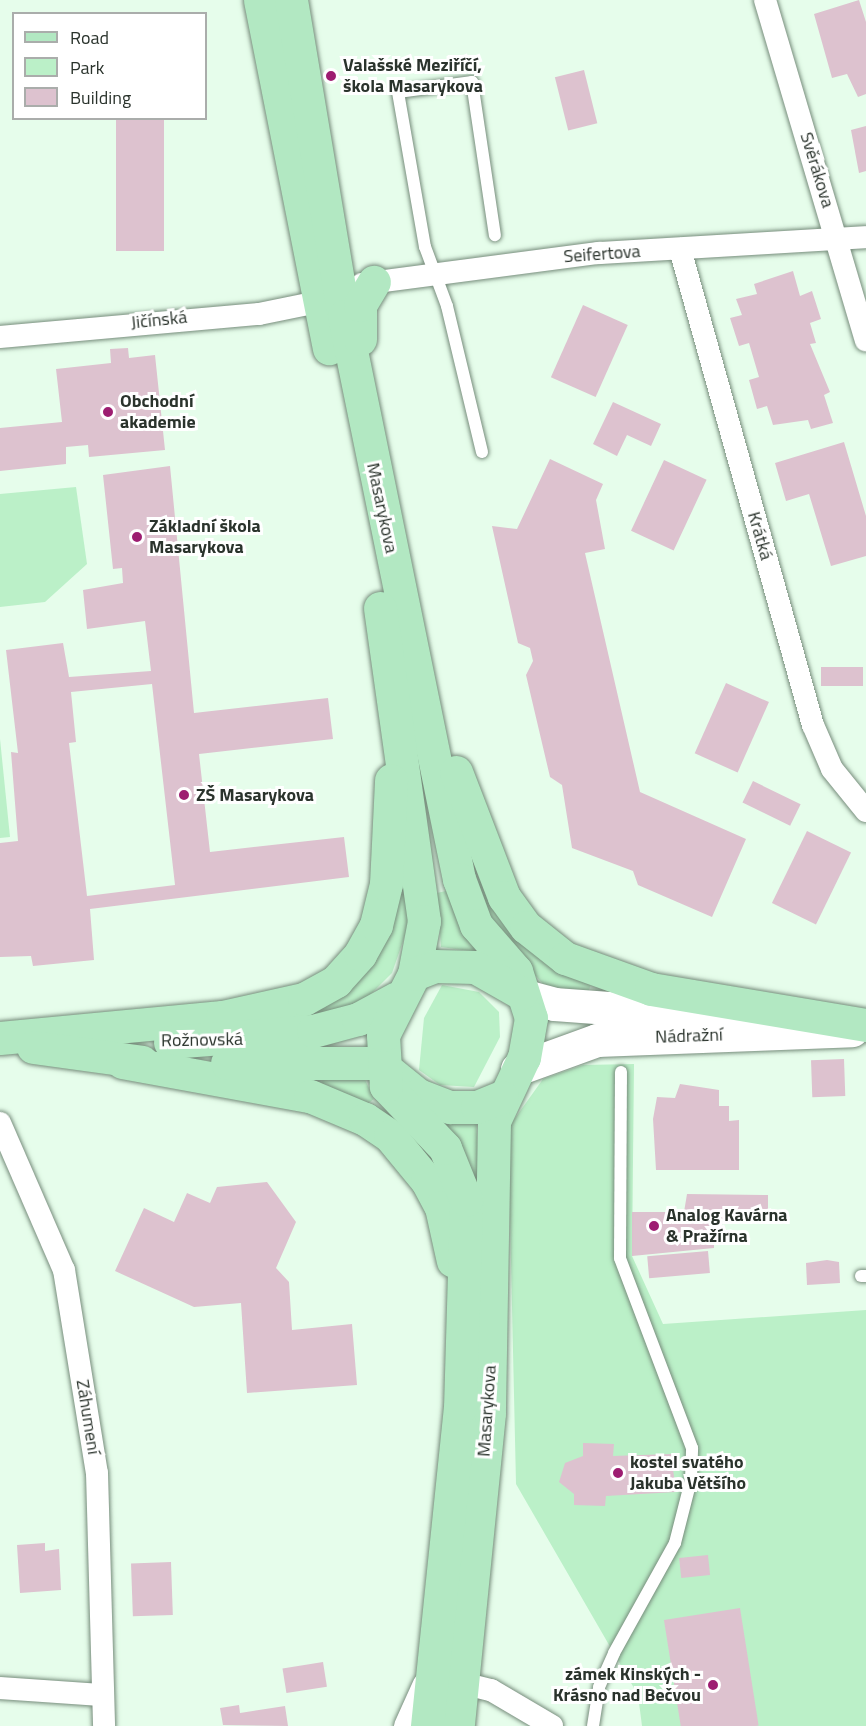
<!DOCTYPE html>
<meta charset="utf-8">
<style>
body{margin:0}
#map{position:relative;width:866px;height:1726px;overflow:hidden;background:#e6fdeb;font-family:"Titillium Web",sans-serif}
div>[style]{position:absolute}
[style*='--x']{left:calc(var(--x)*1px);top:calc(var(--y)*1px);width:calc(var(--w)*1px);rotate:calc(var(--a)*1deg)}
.green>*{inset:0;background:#bbf0c8}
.building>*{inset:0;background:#ddc2cf;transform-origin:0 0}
.roads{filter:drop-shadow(0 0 2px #778d7c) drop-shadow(0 0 2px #778d7c)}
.service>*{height:12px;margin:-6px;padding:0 6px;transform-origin:6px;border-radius:6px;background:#fff}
.minor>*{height:22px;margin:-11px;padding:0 11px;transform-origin:11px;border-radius:11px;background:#fff}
.secondary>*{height:33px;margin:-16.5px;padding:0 16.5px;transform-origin:16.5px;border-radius:16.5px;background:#fff}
.primary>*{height:33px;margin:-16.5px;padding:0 16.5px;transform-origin:16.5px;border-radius:16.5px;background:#b2e8c2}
.dots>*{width:16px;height:16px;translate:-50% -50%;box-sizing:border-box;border:3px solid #fff;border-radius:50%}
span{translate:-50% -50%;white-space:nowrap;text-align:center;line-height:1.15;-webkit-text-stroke:6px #fff;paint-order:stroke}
.poi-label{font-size:18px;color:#2a332c;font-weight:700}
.left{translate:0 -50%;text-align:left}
.right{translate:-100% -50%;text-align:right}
.street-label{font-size:18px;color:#2a332c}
.legend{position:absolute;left:12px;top:12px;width:195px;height:108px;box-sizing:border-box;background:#fff;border:2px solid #aaadab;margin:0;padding:8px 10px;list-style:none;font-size:18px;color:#2a332c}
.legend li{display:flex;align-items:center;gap:12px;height:30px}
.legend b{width:30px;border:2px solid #aaadab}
</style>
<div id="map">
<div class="green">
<div style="clip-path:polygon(76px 487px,87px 564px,45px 602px,0 607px,0 494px)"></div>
<div style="clip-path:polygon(0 739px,10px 837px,0 838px)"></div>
<div style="clip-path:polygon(482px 880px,591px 983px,588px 994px,545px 986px,510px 948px,471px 885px)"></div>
<div style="clip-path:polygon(450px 890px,477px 952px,441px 947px,437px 893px)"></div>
<div style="clip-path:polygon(395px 893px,408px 894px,409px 924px,392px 973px,366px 999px,319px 1017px,316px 1003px)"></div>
<div style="clip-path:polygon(442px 985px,479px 992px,499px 1012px,500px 1037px,474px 1087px,440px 1085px,419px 1070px,424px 1018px)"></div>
<div style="clip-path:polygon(634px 1064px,632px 1256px,663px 1324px,866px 1310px,866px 1726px,642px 1726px,638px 1695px,516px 1484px,508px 1128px,543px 1079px,583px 1065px)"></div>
<div style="clip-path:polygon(324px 1073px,362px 1073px,374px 1099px,365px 1106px,321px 1087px)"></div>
<div style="clip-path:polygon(436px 1117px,476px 1119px,480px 1192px)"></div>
</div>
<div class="building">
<div style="clip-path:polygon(859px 0,866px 22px,866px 94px,858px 97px,847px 74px,832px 78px,814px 14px)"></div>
<div style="left:584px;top:70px;width:55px;height:30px;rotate:76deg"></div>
<div style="left:116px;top:118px;width:48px;height:133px"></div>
<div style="clip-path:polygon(866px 126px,866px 171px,859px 173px,851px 130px)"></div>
<div style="clip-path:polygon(793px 271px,800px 296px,812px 291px,821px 319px,810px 323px,816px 343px,810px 344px,830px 392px,824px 395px,833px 423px,811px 429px,808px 420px,773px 425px,767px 406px,757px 409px,749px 380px,759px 377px,749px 343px,739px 346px,730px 318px,742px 315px,736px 299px,757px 294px,754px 284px)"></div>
<div style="left:583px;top:305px;width:49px;height:79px;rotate:24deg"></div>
<div style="clip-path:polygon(128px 348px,129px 358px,155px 355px,165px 450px,89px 457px,88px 445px,66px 447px,66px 464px,0 471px,0 428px,62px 422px,56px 369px,111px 363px,110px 349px)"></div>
<div style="clip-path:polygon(613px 402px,661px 424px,651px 446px,627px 435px,617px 456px,593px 444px)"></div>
<div style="clip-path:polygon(844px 442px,866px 516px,866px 556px,831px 566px,809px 494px,786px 501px,775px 463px)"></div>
<div style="clip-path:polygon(550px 459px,603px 484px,596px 500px,605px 549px,585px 553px,640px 792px,746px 839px,712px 917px,638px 885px,633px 871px,572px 848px,562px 785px,550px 777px,526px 675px,533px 661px,530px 648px,518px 643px,492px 526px,517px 529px)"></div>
<div style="left:664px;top:460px;width:47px;height:78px;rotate:25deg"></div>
<div style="clip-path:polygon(evenodd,170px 466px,194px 713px,328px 698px,333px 739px,199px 754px,210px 852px,344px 837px,349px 877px,90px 909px,94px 960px,33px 966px,31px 956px,0 957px,0 843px,18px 841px,11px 752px,18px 753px,6px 650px,63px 643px,69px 677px,151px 671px,145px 621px,87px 629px,83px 590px,123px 583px,122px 568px,113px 569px,103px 475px,170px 466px,152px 684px,175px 885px,87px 896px,69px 743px,76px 742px,71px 692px,152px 684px)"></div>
<div style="left:821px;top:667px;width:42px;height:19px"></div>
<div style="left:726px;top:683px;width:47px;height:77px;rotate:24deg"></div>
<div style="left:753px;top:781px;width:53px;height:24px;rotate:26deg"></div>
<div style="left:807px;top:831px;width:49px;height:80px;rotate:26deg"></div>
<div style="left:844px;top:1059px;width:37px;height:33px;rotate:88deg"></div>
<div style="clip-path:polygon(680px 1084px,719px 1090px,719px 1106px,729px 1106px,729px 1121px,739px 1120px,739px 1170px,656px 1170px,653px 1119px,657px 1097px,675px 1098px)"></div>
<div style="clip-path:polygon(267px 1182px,296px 1222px,276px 1268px,289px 1282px,292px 1330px,352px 1324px,357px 1385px,247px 1393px,241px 1303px,194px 1307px,115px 1271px,144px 1208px,174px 1222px,187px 1193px,210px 1203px,217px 1187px)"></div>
<div style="clip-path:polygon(687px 1194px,768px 1195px,768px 1219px,714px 1219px,714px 1248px,632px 1256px,632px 1212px,684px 1212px)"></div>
<div style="left:708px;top:1251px;width:22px;height:61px;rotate:85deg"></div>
<div style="clip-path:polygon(827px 1260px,839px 1262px,840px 1283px,807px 1285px,806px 1263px)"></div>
<div style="clip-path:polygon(583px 1443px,614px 1444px,613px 1456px,671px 1454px,676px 1492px,606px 1496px,605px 1506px,574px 1505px,574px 1494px,559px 1482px,565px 1463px,583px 1456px)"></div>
<div style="clip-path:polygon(45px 1543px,45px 1551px,59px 1549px,61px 1590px,20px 1593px,17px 1545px)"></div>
<div style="left:708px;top:1555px;width:20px;height:29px;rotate:84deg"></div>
<div style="left:171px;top:1562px;width:53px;height:40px;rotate:88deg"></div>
<div style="left:740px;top:1608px;width:119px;height:77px;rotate:81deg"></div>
<div style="left:323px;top:1662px;width:25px;height:41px;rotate:81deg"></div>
<div style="clip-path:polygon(239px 1705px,240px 1713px,285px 1706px,288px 1726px,223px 1725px,220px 1708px)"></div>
</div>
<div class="roads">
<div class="service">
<div style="--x:482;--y:452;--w:150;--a:-103.5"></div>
<div style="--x:447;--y:306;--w:63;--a:-110.4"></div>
<div style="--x:425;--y:247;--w:157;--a:-99.9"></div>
<div style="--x:398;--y:92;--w:75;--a:-7.7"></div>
<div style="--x:472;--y:82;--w:155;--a:81.5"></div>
<div style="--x:861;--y:1276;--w:5;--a:0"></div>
<div style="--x:593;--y:1726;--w:39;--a:-81"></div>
<div style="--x:599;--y:1687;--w:37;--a:-66"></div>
<div style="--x:614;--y:1653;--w:126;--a:-61"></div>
<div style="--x:675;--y:1543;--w:65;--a:-75.7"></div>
<div style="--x:691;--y:1480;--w:32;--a:-88"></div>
<div style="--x:692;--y:1448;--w:203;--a:-110.8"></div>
<div style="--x:620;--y:1258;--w:186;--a:-89.7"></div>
</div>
<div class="minor">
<div style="--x:765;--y:0;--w:355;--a:73.5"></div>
<div style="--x:680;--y:249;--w:494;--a:74.4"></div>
<div style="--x:813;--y:725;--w:48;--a:66.6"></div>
<div style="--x:832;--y:769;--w:54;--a:51"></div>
<div style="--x:362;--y:284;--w:239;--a:-7.5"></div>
<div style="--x:599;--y:253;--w:267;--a:-3.4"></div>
<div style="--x:0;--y:337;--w:260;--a:-5.1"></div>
<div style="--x:259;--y:314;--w:60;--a:-11.5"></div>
<div style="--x:0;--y:1123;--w:160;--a:66.5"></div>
<div style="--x:64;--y:1270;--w:206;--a:80.8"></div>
<div style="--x:97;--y:1473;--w:253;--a:88.4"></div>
<div style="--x:462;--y:1683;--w:30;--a:14"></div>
<div style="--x:491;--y:1690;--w:71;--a:30.5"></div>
<div style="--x:0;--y:1688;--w:101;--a:4"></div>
<div style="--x:405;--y:1726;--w:46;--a:-65.7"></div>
</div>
<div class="secondary">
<div style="--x:525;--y:996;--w:30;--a:15"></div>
<div style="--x:554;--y:1004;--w:175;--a:4.2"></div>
<div style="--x:517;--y:1069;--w:85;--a:-19.9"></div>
<div style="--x:597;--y:1040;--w:255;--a:-2.2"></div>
</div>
<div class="primary">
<div style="--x:260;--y:0;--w:355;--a:78.8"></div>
<div style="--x:291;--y:0;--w:320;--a:80.5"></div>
<div style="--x:344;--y:316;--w:575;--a:78.46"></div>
<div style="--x:459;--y:879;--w:49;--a:69.7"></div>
<div style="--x:476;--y:925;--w:61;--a:49"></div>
<div style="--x:516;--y:971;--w:49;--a:72.3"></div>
<div style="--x:531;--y:1018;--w:40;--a:100"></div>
<div style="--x:524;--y:1057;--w:71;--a:115.1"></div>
<div style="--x:494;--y:1121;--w:292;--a:91"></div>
<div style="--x:489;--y:1413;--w:315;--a:95.7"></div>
<div style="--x:360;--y:339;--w:34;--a:-90"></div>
<div style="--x:360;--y:305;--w:27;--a:-59"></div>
<div style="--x:380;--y:608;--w:316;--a:82"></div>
<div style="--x:424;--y:921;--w:54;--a:100.7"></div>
<div style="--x:456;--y:772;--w:134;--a:69"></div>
<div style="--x:504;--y:897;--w:37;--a:54"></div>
<div style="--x:526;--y:927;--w:50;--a:38.5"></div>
<div style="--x:565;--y:958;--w:91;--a:19.8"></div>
<div style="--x:651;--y:989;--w:218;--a:9.5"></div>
<div style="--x:0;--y:1038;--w:223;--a:-5.4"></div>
<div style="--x:222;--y:1017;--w:84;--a:-12.4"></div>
<div style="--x:304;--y:999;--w:37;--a:-29"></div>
<div style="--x:336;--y:981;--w:36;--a:-48"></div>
<div style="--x:360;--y:954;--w:33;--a:-61"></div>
<div style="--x:376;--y:925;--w:42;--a:-76.3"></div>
<div style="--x:386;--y:884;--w:104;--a:-87.2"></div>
<div style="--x:170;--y:1042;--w:143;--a:-4.4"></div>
<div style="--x:313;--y:1031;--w:47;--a:-14.9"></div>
<div style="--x:358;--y:1019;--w:44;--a:-28.3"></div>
<div style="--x:33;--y:1047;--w:110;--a:7.8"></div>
<div style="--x:122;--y:1062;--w:191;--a:10.3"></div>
<div style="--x:310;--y:1096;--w:60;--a:22.7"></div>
<div style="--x:365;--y:1119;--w:30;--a:34"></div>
<div style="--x:390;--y:1136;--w:58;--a:50.6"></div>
<div style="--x:427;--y:1181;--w:30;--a:62"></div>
<div style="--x:441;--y:1207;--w:55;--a:77.5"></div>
<div style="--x:227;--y:1063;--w:154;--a:0"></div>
<div style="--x:391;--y:1073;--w:35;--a:39"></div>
<div style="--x:418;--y:1095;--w:34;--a:21"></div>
<div style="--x:450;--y:1107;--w:27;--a:0"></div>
<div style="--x:477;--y:1107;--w:27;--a:-22"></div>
<div style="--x:427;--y:1726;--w:320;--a:-84.1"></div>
<div style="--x:460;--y:1408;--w:208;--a:-88.3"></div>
<div style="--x:466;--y:1200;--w:56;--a:-112"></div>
<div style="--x:445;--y:1148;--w:86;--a:-133.6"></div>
<div style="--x:386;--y:1086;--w:51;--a:-93.4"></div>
<div style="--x:383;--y:1035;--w:68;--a:-63.1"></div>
<div style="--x:414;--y:974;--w:22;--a:-21"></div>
<div style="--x:435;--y:966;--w:40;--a:1.4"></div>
<div style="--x:475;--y:967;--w:53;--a:29.5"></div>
</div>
</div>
<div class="dots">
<div style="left:331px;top:76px;background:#9d1d71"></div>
<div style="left:108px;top:412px;background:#9d1d71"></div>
<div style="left:137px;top:537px;background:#9d1d71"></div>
<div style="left:184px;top:795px;background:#9d1d71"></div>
<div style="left:654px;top:1226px;background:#9d1d71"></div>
<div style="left:618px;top:1473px;background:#9d1d71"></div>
<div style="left:713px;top:1685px;background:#9d1d71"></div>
</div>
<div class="poi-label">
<span class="left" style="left:343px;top:76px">Valašské Meziříčí,<br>škola Masarykova</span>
<span class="left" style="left:120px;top:412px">Obchodní<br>akademie</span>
<span class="left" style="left:149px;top:537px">Základní škola<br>Masarykova</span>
<span class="left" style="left:196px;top:795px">ZŠ Masarykova</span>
<span class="left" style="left:666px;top:1226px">Analog Kavárna<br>&amp; Pražírna</span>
<span class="left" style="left:630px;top:1473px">kostel svatého<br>Jakuba Většího</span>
<span class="right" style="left:701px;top:1685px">zámek Kinských -<br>Krásno nad Bečvou</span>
</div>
<div class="street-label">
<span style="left:817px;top:170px;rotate:73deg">Svěrákova</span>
<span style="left:602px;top:254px;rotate:-4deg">Seifertova</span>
<span style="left:159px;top:320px;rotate:-6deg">Jičínská</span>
<span style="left:382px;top:508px;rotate:78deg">Masarykova</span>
<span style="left:760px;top:536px;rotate:74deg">Krátká</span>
<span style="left:689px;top:1036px;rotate:-2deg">Nádražní</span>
<span style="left:202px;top:1040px;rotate:-1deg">Rožnovská</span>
<span style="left:487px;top:1411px;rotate:-86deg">Masarykova</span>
<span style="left:88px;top:1417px;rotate:81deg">Záhumení</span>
</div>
<ul class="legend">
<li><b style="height:8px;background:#b2e8c2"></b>Road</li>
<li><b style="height:16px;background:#bbf0c8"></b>Park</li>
<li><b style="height:16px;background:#ddc2cf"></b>Building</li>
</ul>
</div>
